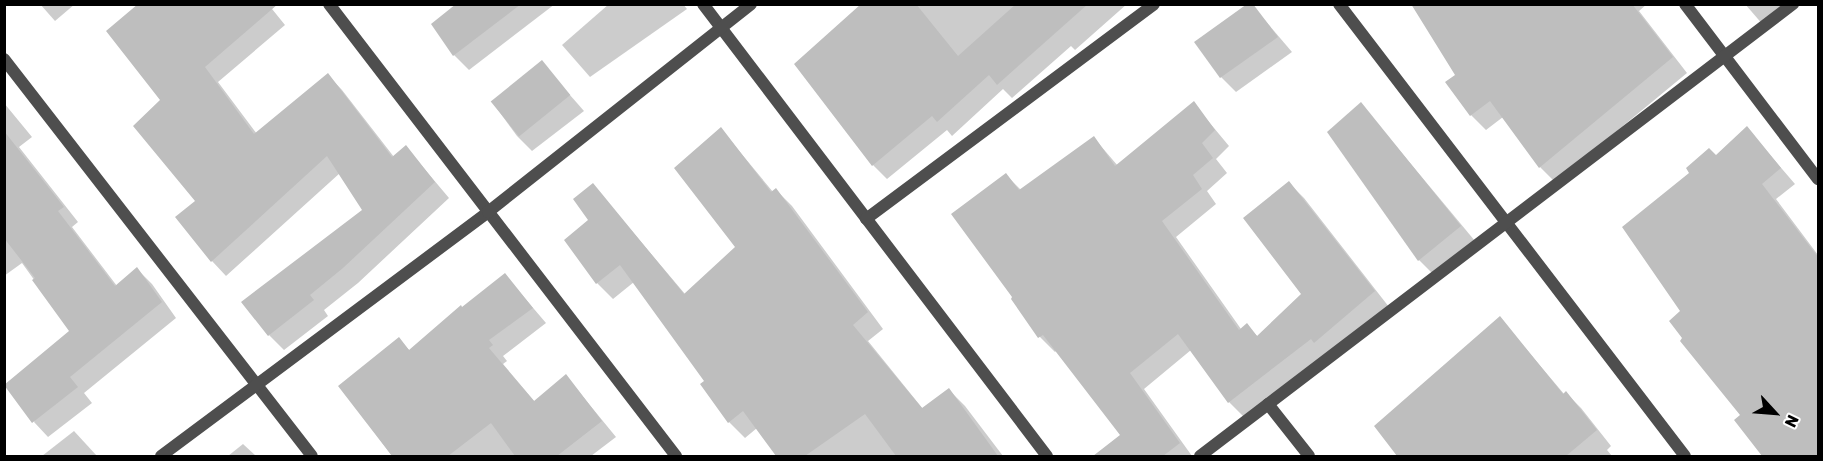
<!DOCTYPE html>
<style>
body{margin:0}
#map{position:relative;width:1823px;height:461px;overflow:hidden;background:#fff;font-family:Rubik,sans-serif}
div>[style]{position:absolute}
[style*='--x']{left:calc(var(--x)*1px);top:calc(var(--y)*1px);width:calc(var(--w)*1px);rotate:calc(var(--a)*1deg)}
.shadow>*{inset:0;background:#0003}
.building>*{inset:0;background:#bebebe;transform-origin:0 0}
.street>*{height:12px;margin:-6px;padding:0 6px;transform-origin:6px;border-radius:6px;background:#4e4e4e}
span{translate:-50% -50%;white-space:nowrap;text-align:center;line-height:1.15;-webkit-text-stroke:4.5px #fff;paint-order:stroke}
.frame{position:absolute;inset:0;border:6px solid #000;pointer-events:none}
.north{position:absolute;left:1745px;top:383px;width:60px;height:60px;-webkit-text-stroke:4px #fff;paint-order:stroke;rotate:116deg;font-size:16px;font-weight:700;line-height:24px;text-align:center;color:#000}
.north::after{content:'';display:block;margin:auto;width:21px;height:27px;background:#000;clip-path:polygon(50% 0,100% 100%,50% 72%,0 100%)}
</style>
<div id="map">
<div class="shadow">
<div style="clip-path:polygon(40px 4px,75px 4px,55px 21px)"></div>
<div style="clip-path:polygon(268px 4px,285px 25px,218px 82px,257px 134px,328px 75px,342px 90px,394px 157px,406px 147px,449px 198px,358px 283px,324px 310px,328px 316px,284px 350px,269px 335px,364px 210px,340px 173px,226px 276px,212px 261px,197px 201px,135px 127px)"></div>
<div style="clip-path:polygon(459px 4px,555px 4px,469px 70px,454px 55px)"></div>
<div style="clip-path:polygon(609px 4px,683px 4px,687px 9px,590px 77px,562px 45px)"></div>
<div style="clip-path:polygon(864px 4px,1014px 4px,1016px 7px,1019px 4px,1127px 4px,1075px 50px,1071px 46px,1012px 98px,1003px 89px,952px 136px,947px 130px,887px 179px,873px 165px)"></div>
<div style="clip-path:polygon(1251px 4px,1292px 52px,1236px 92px,1221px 77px)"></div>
<div style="clip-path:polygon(1414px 4px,1647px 4px,1639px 11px,1687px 73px,1555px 182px,1540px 167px,1503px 117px,1486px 130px,1471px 115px,1457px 75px)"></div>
<div style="clip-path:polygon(1745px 4px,1790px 4px,1764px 26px)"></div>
<div style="clip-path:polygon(541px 62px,584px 111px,532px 151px,517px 136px,493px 103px)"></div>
<div style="clip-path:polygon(4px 103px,32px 137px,19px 147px,78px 222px,72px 227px,117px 286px,137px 269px,152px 284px,176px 318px,84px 393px,92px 403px,48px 437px,34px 422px,71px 331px,22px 263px,4px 276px)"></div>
<div style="clip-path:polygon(1194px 104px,1229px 146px,1216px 159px,1227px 173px,1207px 191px,1216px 204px,1176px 237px,1241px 329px,1247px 325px,1258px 337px,1303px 294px,1289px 183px,1304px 198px,1389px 307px,1244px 417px,1229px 402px,1191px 350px,1144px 389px,1192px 456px,1115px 456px,1108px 447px,1122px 436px,1057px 350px,1055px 352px,1040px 337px,1013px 299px,1006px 175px,1021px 190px,1094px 138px,1118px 166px)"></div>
<div style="clip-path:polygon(1361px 104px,1475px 241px,1434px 275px,1419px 260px)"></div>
<div style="clip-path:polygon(1747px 128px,1795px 184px,1776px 199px,1818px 255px,1818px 456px,1766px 456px,1737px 419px,1742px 415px,1684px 339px,1682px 312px,1716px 156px)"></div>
<div style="clip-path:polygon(721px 129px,773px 192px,776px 190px,792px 206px,883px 329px,868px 341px,923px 409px,949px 390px,965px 406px,1003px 456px,779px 456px,757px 428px,745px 438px,729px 422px,706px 381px,634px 282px,613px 299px,597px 283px,590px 220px,593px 185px,685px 294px,737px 247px)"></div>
<div style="clip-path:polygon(505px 275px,546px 323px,503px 356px,507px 361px,503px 364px,535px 402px,566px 376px,616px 437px,591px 456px,392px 456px,340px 386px,399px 339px,410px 351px)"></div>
<div style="clip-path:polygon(1500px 318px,1564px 394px,1566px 393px,1581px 408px,1611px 446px,1607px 450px,1612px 456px,1399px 456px,1376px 427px)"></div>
<div style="clip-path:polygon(74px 431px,97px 456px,42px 456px)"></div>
<div style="clip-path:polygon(243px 444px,256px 456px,228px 456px)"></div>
</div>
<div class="building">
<div style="clip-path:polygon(138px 4px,278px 4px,205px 67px,254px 134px,328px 73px,392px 157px,406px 145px,435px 182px,343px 268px,310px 295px,314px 300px,268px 336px,241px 302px,362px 210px,327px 156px,211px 262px,175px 217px,195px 201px,133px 126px,160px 100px,106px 31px)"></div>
<div style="clip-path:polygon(456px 4px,521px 4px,453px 56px,431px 24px)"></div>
<div style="clip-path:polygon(861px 4px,916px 4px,958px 56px,1016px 4px,1088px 4px,997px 85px,989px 75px,937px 122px,932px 116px,872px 166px,794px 64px)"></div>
<div style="clip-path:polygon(1247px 4px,1253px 4px,1278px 37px,1220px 78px,1194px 42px)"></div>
<div style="clip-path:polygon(1411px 4px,1632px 4px,1673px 57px,1539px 168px,1490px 101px,1470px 116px,1445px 82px,1455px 75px)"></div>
<div style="left:542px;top:60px;width:45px;height:66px;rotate:51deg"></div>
<div style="clip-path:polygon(1194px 101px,1215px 130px,1202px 143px,1213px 158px,1193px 175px,1202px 189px,1162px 221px,1239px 330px,1247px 323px,1257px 336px,1301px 294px,1243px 218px,1289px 181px,1375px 291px,1314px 343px,1311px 339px,1228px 403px,1178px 334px,1130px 373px,1180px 443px,1163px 456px,1093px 456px,1120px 435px,1043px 335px,1038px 338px,1011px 299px,1012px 297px,951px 214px,1006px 173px,1019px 190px,1094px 136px,1115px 166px)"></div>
<div style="clip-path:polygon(1361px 102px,1461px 226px,1418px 261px,1327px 132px)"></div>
<div style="clip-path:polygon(1747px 126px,1781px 168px,1762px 184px,1818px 257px,1818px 456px,1762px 456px,1734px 420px,1740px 415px,1680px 341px,1682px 338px,1669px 321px,1680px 311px,1622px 227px,1689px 173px,1686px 168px,1709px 148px,1716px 155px)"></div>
<div style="clip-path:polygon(721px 127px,771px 192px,776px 188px,868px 312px,853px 325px,922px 408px,949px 388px,998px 456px,896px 456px,865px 414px,805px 456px,776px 456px,743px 411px,728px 423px,700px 384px,704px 381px,620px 265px,596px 284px,564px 240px,588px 220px,573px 199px,593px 183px,684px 294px,735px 247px,674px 168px)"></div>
<div style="clip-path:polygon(4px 131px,64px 207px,58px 211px,115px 286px,137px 267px,162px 302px,70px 377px,78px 387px,32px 423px,4px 385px,69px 331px,32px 280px,35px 278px,4px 238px)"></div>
<div style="clip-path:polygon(505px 273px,533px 308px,489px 340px,493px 345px,489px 348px,534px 401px,566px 374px,602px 421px,557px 456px,515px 456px,491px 423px,448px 456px,392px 456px,338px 386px,399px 337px,409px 350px,461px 305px,462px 307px)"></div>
<div style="clip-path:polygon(1500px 316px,1563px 394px,1566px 391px,1597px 430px,1566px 456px,1397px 456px,1374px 426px)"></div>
</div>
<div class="street">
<div style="--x:329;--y:4;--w:570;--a:52.49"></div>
<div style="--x:703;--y:4;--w:568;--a:52.73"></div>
<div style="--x:1339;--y:4;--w:569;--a:52.57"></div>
<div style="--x:1685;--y:4;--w:220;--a:52.8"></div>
<div style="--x:4;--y:59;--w:502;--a:52.2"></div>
<div style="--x:866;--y:219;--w:359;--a:-36.7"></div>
<div style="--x:1268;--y:404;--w:66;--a:51.7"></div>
<div style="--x:161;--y:456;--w:408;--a:-36.7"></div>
<div style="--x:488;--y:212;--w:335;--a:-38.3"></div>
<div style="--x:1200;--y:456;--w:746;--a:-37.32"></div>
</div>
<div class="frame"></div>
<div class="north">N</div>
</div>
